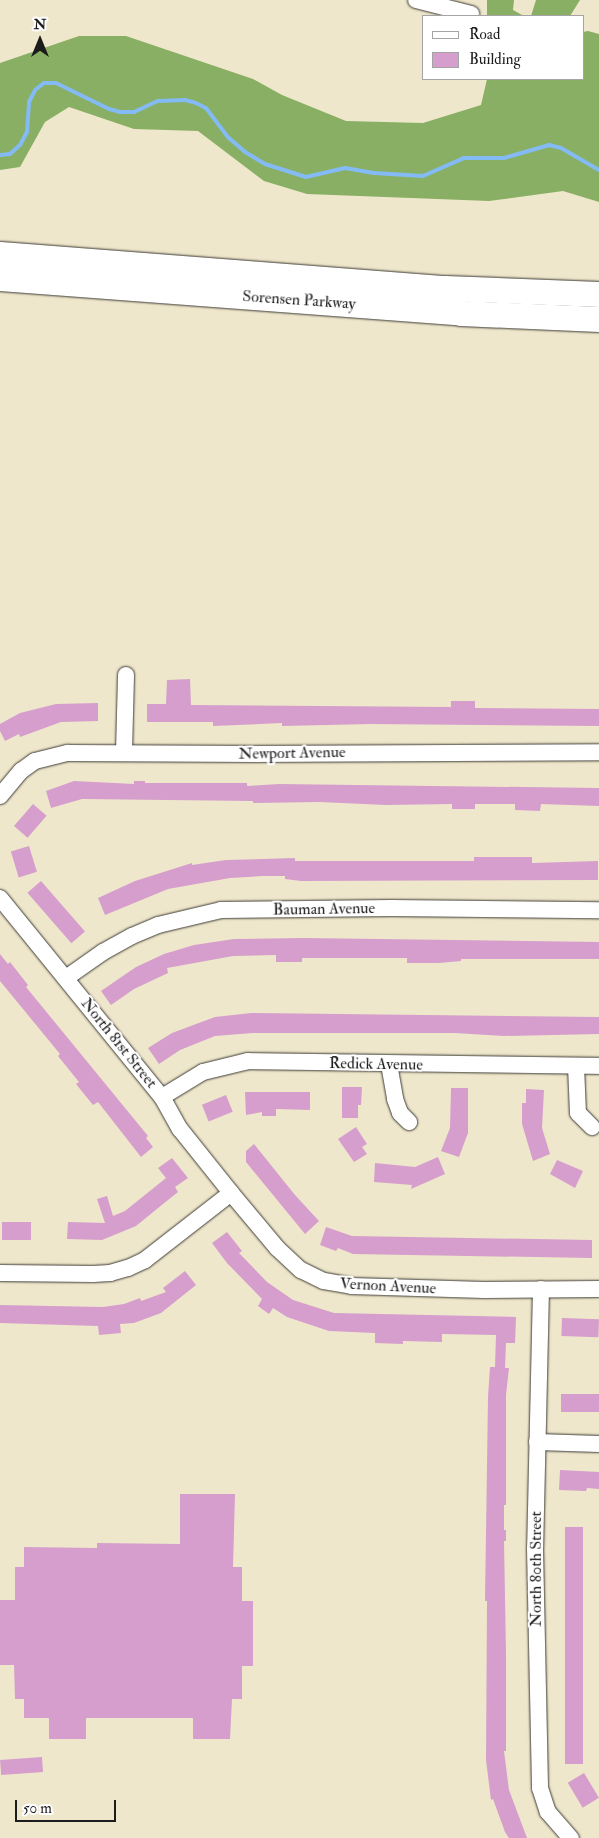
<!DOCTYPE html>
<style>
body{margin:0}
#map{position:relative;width:599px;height:1838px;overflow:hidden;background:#efe7cb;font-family:"IM FELL Double Pica",serif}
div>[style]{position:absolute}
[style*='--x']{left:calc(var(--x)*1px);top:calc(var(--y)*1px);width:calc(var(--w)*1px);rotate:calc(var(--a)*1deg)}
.forest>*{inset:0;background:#89af64}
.stream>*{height:4px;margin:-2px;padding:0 2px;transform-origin:2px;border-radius:2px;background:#84bbf4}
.building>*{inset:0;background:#d59ecc;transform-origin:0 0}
.roads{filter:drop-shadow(0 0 1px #3c3a36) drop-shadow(0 0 1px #3c3a36)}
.street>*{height:16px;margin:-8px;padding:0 8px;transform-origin:8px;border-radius:8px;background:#fff}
.primary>*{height:25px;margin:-12.5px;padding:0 12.5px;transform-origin:12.5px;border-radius:12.5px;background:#fff}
span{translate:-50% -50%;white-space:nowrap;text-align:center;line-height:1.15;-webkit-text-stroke:4px #fff;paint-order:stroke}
.street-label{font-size:16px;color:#1c1c1c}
.legend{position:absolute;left:422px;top:15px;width:162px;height:65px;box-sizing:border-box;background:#fff;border:1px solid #a4a4a4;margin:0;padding:6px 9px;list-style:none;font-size:15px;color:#1c1c1c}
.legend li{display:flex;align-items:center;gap:10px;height:25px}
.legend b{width:25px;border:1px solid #a4a4a4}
.north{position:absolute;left:15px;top:15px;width:50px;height:50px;-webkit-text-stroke:4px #fff;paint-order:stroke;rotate:0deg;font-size:14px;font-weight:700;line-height:20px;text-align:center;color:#1c1c1c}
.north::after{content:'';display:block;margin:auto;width:18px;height:22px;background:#1c1c1c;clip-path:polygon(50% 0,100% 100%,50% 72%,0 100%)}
.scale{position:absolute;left:15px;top:1800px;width:101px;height:22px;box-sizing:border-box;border:2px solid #1c1c1c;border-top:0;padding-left:6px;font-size:15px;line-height:18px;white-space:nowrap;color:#1c1c1c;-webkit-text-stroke:4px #fff;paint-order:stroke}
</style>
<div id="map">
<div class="forest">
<div style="clip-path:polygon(487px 0,514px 0,513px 10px,524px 16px,487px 16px)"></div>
<div style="clip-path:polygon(536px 0,580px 0,570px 16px,531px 16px)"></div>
<div style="clip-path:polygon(588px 31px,599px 34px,599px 202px,563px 191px,489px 201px,307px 194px,264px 181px,198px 131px,134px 129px,69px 107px,45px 122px,20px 167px,0 170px,0 63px,79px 36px,126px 36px,253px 79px,282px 95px,346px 121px,423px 123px,481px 105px,487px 79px,583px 79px,583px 32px)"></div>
</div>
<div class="stream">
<div style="--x:0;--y:155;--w:10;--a:-6"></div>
<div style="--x:10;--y:154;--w:13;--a:-42"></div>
<div style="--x:20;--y:145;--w:15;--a:-62"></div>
<div style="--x:27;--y:132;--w:30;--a:-86"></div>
<div style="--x:29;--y:102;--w:13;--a:-63"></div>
<div style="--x:35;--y:90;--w:11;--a:-38"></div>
<div style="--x:44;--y:83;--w:12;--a:0"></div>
<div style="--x:56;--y:83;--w:59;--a:26.1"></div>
<div style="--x:109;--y:109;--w:11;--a:15"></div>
<div style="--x:120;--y:112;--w:14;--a:0"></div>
<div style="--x:134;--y:112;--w:26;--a:-25"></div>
<div style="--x:158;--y:101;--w:27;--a:-2"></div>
<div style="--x:185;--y:100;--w:11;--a:15"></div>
<div style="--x:196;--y:103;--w:11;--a:27"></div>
<div style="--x:206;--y:108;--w:38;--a:53"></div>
<div style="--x:229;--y:138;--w:21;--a:41"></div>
<div style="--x:245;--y:152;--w:23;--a:31"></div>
<div style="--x:265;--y:164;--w:43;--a:17.6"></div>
<div style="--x:306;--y:177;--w:40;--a:-13"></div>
<div style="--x:345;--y:168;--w:29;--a:10"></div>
<div style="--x:374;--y:173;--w:49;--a:3.5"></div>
<div style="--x:423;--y:176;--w:45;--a:-23.7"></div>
<div style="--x:464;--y:158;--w:40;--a:0"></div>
<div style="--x:504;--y:158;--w:47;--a:-16.1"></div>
<div style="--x:549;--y:145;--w:12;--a:14"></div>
<div style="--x:561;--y:148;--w:44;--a:30.1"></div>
</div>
<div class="building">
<div style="clip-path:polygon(190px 679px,191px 705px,451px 707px,451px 701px,475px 701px,475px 708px,599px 709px,599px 726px,370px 724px,282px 726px,282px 723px,213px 726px,213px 722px,147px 722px,147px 704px,166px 704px,167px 680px)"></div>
<div style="clip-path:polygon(98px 703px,98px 721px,61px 722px,20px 737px,19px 734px,5px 741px,0 731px,0 724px,20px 713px,56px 704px)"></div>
<div style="clip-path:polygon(74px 781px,134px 784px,134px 781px,145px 781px,145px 783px,247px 783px,247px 786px,280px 784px,599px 788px,599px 806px,541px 804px,540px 811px,515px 810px,515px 804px,475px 804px,475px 809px,452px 809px,452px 804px,386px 805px,319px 802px,253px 803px,253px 801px,82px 799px,51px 808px,46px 791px)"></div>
<div style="left:33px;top:804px;width:18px;height:29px;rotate:41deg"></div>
<div style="left:29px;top:846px;width:27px;height:19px;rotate:73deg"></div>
<div style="clip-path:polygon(474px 857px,532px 857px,532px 863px,598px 861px,598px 880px,301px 881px,285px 879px,285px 876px,262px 876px,230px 878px,168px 889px,105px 915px,98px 898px,135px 881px,192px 863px,192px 865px,226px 860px,295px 858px,295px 861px,474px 861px)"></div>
<div style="left:41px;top:881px;width:67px;height:18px;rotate:49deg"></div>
<div style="clip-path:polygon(303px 938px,599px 942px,599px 959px,461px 959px,461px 961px,439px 963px,407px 963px,407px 958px,302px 958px,302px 962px,276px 962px,276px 955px,233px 956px,167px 968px,168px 973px,134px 989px,111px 1005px,101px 991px,136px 967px,164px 954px,194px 945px,234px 939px)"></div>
<div style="clip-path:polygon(0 954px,8px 964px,10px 962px,28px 985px,26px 987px,148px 1136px,146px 1138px,153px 1147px,141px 1157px,98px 1102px,93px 1105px,76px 1084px,79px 1082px,58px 1056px,60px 1054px,0 981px)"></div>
<div style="clip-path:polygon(251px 1013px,599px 1017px,599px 1034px,504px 1036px,455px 1033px,253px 1033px,215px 1036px,180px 1050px,159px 1064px,148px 1048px,172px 1033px,215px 1017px)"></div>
<div style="clip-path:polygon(342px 1087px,362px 1087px,361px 1105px,358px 1105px,358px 1118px,342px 1118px)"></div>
<div style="clip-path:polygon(451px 1088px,468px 1088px,468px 1133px,459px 1157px,441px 1151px,450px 1128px)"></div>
<div style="clip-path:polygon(526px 1089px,544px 1090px,542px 1128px,550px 1154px,533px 1161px,522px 1124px,522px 1103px,526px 1103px)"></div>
<div style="clip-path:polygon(245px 1092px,310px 1092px,310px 1110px,276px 1109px,276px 1116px,262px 1116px,262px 1112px,246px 1115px)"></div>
<div style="left:226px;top:1095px;width:18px;height:26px;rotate:68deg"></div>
<div style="clip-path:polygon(356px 1127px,367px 1144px,362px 1147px,367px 1154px,354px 1162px,338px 1139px)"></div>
<div style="clip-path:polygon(254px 1144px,295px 1195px,319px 1221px,305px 1234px,246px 1162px,246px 1151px)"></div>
<div style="clip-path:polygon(438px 1157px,445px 1174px,411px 1189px,412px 1185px,374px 1182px,375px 1163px,415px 1167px)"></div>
<div style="clip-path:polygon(172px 1158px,188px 1178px,175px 1187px,178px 1192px,163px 1204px,136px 1226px,102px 1240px,67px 1239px,68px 1222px,105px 1223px,97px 1199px,107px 1196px,113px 1216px,125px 1211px,166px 1178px,158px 1168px)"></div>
<div style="clip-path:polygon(557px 1160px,583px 1171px,575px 1188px,550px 1174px)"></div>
<div style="left:2px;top:1222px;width:29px;height:18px"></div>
<div style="clip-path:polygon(326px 1227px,352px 1236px,592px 1240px,592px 1258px,353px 1254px,338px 1248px,336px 1251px,320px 1245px)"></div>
<div style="clip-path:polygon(227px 1232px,242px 1251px,239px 1253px,267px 1282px,293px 1300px,334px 1313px,516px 1317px,515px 1343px,506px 1343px,505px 1368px,509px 1368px,506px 1395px,506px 1505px,504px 1505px,504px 1530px,506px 1530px,506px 1541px,504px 1541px,506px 1654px,506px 1751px,504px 1751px,509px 1790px,527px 1838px,509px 1838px,505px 1832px,493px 1799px,491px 1800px,486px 1760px,487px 1601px,485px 1601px,488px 1397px,490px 1367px,495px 1367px,496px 1335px,442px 1334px,442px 1342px,403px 1341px,403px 1344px,375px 1343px,375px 1333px,329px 1331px,287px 1317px,273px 1308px,269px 1314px,258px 1306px,262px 1299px,227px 1263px,212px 1243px)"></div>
<div style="clip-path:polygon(185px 1271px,196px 1285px,161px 1313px,134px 1323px,120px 1324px,121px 1333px,99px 1335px,98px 1326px,0 1323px,0 1305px,103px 1307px,124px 1304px,140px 1298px,141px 1301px,166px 1292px,163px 1288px)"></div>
<div style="left:562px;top:1318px;width:37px;height:18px;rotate:2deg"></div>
<div style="left:599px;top:1394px;width:18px;height:38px;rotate:90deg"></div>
<div style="clip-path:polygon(560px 1470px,599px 1472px,599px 1489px,587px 1488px,586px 1491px,559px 1490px)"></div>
<div style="clip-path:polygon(180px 1494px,235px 1494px,233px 1567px,242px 1567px,242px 1601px,253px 1601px,253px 1666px,242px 1666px,242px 1699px,232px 1699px,230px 1739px,193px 1739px,193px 1718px,86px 1718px,86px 1739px,49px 1739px,49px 1718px,24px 1718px,24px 1699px,15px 1699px,14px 1665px,0 1665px,0 1600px,15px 1600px,15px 1567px,24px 1567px,24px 1547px,97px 1548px,97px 1543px,180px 1544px)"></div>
<div style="left:565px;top:1527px;width:18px;height:237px"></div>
<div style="left:42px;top:1757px;width:15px;height:42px;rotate:86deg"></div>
<div style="left:584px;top:1773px;width:29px;height:19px;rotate:59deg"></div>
</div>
<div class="roads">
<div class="street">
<div style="--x:416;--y:0;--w:57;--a:14.3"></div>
<div style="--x:124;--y:752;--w:77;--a:-88.5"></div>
<div style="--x:0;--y:796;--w:33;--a:-50"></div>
<div style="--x:21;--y:771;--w:17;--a:-36"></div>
<div style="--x:35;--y:761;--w:34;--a:-14"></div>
<div style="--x:68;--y:753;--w:189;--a:0.3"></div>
<div style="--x:257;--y:754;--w:342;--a:-0.3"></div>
<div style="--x:0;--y:898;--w:257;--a:50.9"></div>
<div style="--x:162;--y:1097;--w:37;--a:61"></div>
<div style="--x:180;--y:1129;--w:82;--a:51.4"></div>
<div style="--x:231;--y:1193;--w:72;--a:50.1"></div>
<div style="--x:277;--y:1248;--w:33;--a:43"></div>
<div style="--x:301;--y:1270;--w:25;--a:26"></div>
<div style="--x:324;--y:1281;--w:27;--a:10"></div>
<div style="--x:351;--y:1286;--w:133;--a:1.7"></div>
<div style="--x:484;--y:1290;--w:115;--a:-0.5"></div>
<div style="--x:66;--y:978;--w:45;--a:-35.1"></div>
<div style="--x:103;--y:952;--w:33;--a:-29"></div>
<div style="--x:132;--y:936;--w:28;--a:-23"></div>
<div style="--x:158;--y:925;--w:65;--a:-13.4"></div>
<div style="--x:221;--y:910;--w:170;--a:-0.7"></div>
<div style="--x:391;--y:908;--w:208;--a:0.6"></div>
<div style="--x:389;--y:1064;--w:36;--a:80"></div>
<div style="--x:395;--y:1099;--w:15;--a:70"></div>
<div style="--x:400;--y:1113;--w:13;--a:45"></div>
<div style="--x:576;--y:1066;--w:47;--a:87.6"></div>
<div style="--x:578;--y:1113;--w:20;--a:45"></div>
<div style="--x:162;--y:1097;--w:48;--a:-31.4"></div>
<div style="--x:203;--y:1072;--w:46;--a:-13.7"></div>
<div style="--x:248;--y:1061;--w:351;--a:0.8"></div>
<div style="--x:0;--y:1273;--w:93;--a:0.6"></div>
<div style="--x:93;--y:1274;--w:17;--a:-3"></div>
<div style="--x:110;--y:1273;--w:19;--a:-16"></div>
<div style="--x:128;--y:1268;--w:19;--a:-25"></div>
<div style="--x:145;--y:1260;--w:109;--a:-37.9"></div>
<div style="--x:541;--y:1289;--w:259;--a:91.3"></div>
<div style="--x:535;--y:1548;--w:240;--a:88.8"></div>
<div style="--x:540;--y:1788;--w:25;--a:72"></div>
<div style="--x:548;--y:1812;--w:35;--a:49"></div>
<div style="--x:537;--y:1442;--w:62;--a:1.8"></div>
</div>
<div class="primary">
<div style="--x:0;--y:254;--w:446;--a:4.4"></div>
<div style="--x:445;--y:288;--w:154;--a:2.2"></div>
<div style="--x:0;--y:278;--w:462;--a:4.3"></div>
<div style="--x:461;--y:313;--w:138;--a:2.5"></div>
</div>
</div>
<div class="street-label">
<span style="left:299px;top:300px;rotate:4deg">Sorensen Parkway</span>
<span style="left:292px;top:753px;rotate:-1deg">Newport Avenue</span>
<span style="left:324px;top:909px;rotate:-1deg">Bauman Avenue</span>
<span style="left:119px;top:1043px;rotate:51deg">North 81st Street</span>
<span style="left:376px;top:1064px;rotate:1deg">Redick Avenue</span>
<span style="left:388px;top:1286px;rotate:3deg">Vernon Avenue</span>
<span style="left:536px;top:1569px;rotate:-90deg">North 80th Street</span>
</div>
<ul class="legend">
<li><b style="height:6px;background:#fff"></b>Road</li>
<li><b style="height:14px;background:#d59ecc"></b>Building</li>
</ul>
<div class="north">N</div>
<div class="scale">50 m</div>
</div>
